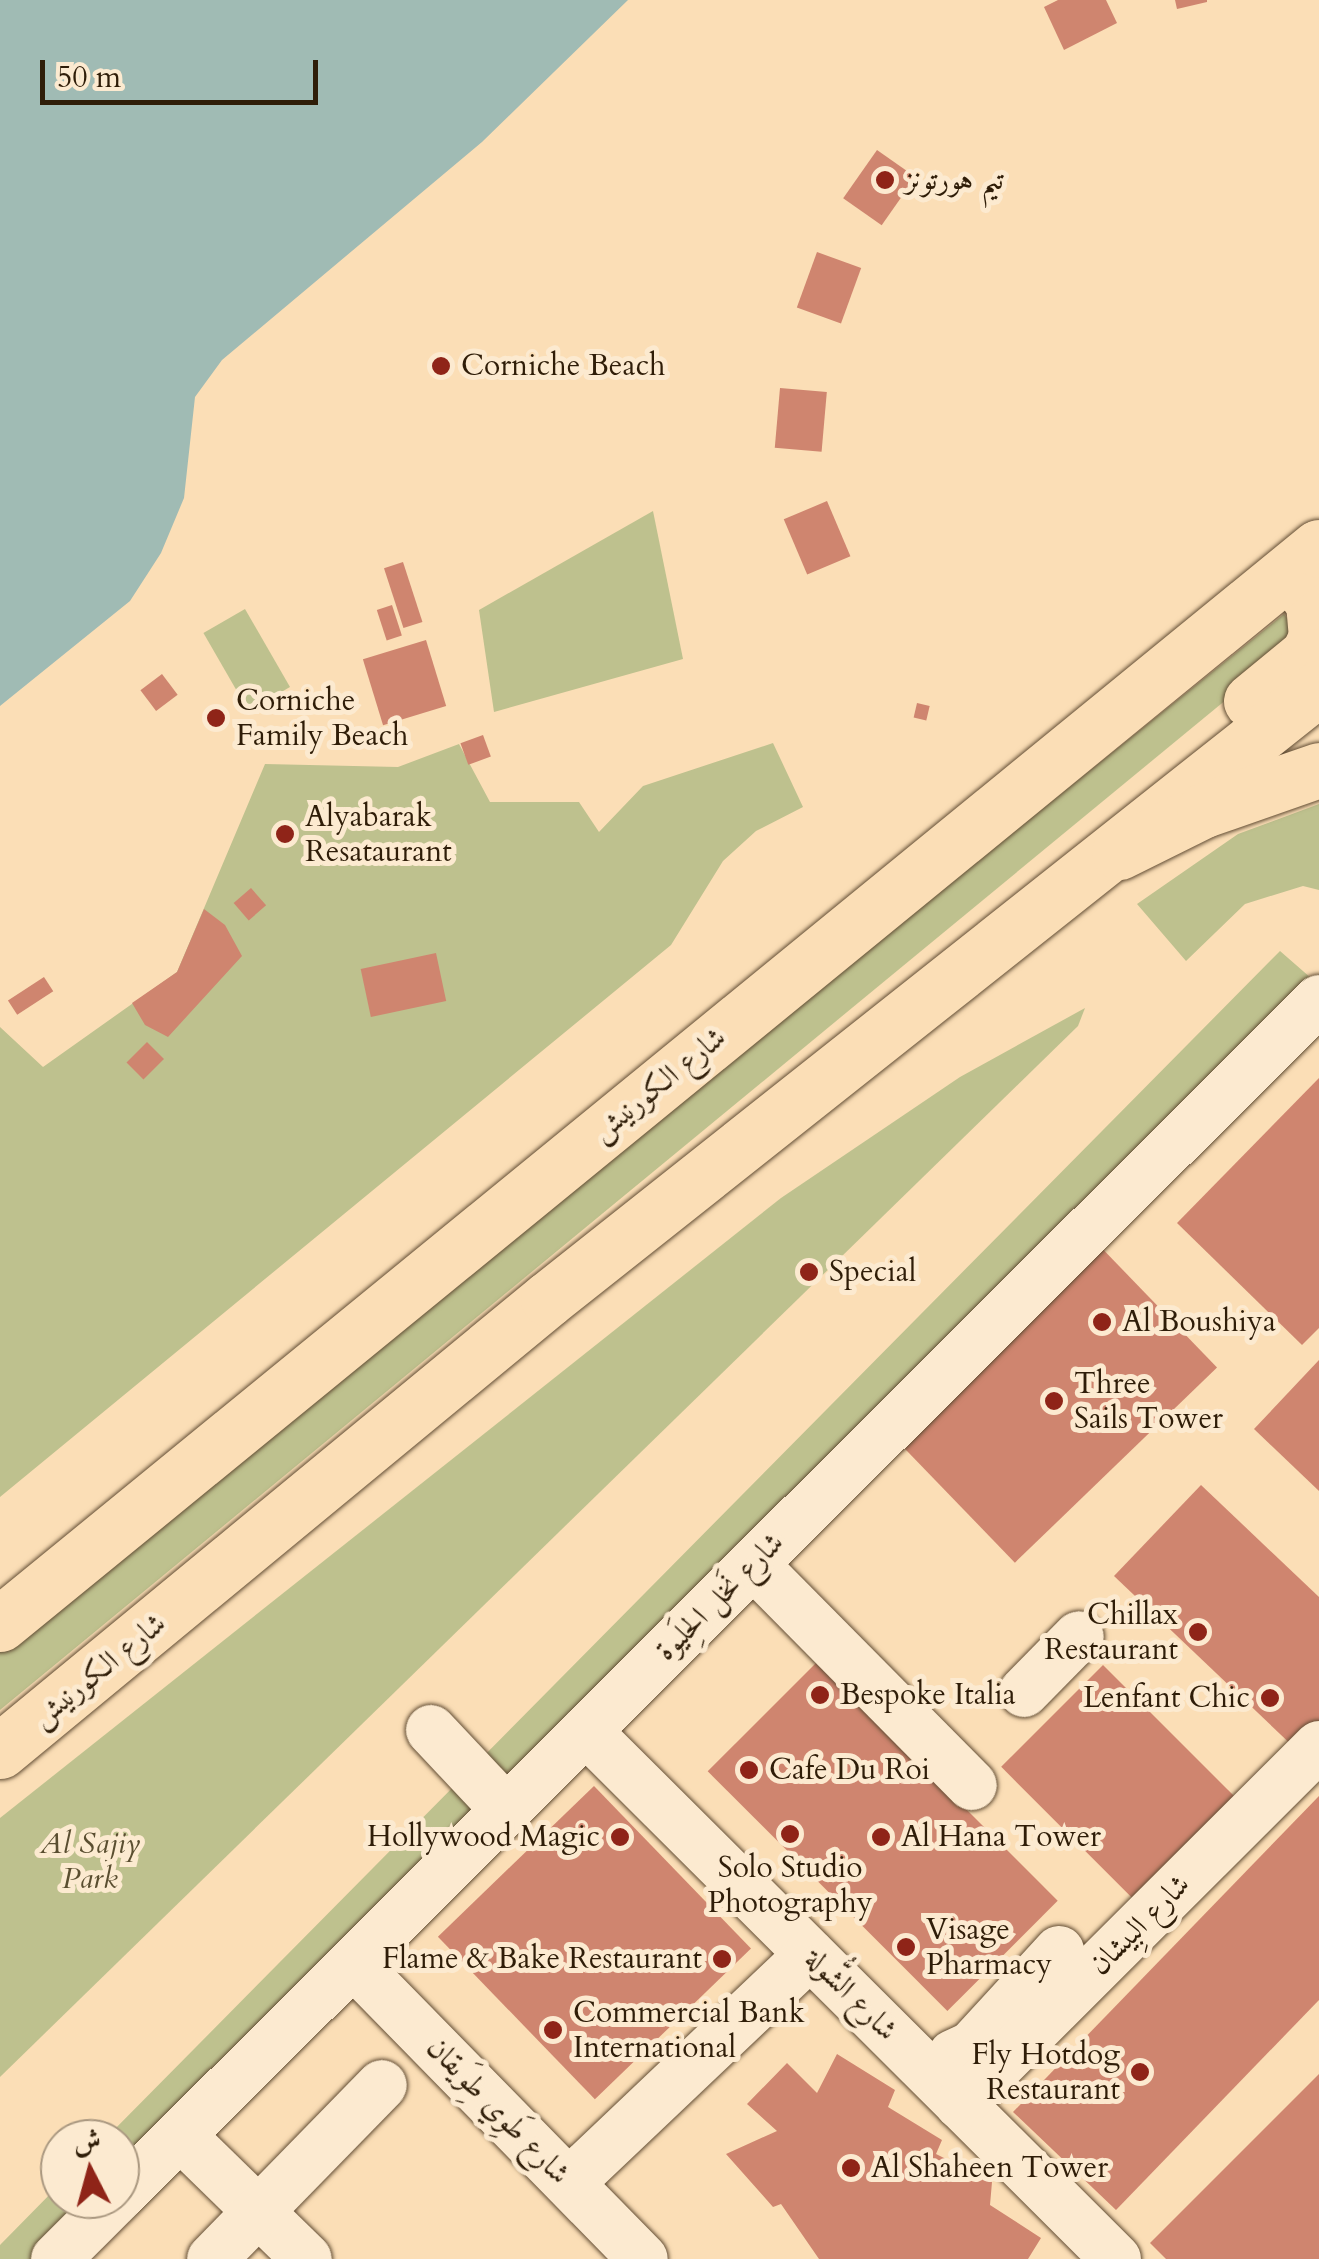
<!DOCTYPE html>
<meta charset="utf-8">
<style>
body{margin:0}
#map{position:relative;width:1319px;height:2259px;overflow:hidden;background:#fbdeb6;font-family:Cardo,Amiri,serif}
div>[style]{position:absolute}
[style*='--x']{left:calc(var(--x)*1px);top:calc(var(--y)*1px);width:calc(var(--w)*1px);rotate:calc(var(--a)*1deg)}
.green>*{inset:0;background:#bec18e;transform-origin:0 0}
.water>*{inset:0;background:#a0bbb4}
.building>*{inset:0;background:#cf856f;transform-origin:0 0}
.roads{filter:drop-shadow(0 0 2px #624d34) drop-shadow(0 0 2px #624d34)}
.minor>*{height:50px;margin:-25px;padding:0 25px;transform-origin:25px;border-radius:25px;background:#fcead0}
.major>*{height:55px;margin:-27.5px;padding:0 27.5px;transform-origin:27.5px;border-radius:27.5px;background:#fbdeb6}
.highway>*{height:55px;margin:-27.5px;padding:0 27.5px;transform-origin:27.5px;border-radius:27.5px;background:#fbdeb6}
.dots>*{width:28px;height:28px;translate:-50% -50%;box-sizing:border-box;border:5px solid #fcead0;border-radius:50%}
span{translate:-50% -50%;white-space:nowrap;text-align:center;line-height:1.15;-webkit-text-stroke:10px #fcead0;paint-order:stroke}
.poi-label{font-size:30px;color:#2f1d08}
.left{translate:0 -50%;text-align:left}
.right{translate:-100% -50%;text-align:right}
.street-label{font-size:30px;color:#2f1d08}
.park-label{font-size:30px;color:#5a4e30;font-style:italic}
.north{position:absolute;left:40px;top:2119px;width:100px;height:100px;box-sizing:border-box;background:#fcead0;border:2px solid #aa9880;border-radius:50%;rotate:354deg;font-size:28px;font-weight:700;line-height:40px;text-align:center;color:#2f1d08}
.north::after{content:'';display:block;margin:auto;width:35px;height:45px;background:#8f2418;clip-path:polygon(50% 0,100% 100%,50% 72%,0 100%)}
.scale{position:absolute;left:40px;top:60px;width:278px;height:45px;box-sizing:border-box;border:5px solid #2f1d08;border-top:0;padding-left:12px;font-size:30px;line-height:35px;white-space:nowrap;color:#2f1d08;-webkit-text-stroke:8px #fcead0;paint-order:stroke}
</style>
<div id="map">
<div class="green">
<div style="clip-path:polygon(653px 511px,683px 659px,494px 712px,479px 610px)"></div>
<div style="left:245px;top:609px;width:90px;height:48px;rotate:60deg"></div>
<div style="clip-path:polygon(1284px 614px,1301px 638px,0 1710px,0 1649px)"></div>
<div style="clip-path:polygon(773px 743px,803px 807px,756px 831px,723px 861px,671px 945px,0 1497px,0 1027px,43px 1067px,177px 972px,265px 764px,398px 767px,459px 744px,490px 802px,579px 802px,599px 832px,643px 786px)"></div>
<div style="clip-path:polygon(1319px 804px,1319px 890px,1303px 886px,1245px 904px,1186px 961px,1137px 904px,1238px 834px)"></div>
<div style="clip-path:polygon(1280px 951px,1319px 985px,120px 2179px,120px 2139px,105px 2139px)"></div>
<div style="clip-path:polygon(1085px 1008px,1078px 1026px,0 2077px,0 1818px,781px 1198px,960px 1077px)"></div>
<div style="clip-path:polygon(60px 2184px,60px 2199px,100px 2199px,39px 2259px,0 2259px,0 2245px)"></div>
</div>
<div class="water">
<div style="clip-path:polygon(0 0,628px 0,482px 142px,222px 360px,195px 397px,184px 498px,161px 553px,130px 601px,0 706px)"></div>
</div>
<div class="building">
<div style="clip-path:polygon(1058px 0,1106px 0,1117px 23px,1064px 50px,1044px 7px)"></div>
<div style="clip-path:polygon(1175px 0,1207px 0,1207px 2px,1177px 9px)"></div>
<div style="left:877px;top:150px;width:47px;height:59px;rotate:35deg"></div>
<div style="left:817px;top:252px;width:47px;height:59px;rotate:20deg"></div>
<div style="left:780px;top:388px;width:47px;height:60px;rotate:5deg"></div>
<div style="left:827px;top:501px;width:60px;height:47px;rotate:67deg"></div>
<div style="left:403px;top:562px;width:63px;height:20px;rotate:72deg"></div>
<div style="left:392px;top:605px;width:32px;height:16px;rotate:72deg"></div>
<div style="left:426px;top:640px;width:69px;height:66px;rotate:73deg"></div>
<div style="left:162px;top:674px;width:26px;height:27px;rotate:53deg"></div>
<div style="left:917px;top:703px;width:13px;height:15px;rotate:13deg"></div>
<div style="left:483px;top:735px;width:23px;height:24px;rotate:70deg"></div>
<div style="left:251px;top:888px;width:23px;height:23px;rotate:49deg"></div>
<div style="clip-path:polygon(204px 909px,225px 925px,242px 956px,168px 1037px,145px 1025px,132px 1003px,177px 972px)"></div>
<div style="left:436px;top:953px;width:49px;height:77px;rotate:78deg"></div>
<div style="left:44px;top:977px;width:17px;height:43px;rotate:57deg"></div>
<div style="left:147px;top:1042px;width:24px;height:29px;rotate:45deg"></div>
<div style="clip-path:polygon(1319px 1078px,1319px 1328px,1302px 1345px,1177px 1223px)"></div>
<div style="left:1092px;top:1238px;width:180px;height:281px;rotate:46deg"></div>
<div style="clip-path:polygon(1319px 1360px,1319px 1491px,1254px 1429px)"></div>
<div style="clip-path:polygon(1201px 1485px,1319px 1597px,1319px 1733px,1300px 1753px,1114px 1576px)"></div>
<div style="left:818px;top:1661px;width:339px;height:156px;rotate:45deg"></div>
<div style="left:1103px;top:1665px;width:202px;height:144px;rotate:45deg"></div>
<div style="left:594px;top:1786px;width:226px;height:217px;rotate:46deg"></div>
<div style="clip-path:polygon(1319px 1796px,1319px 2000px,1116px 2210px,1013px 2112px)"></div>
<div style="clip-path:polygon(837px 2054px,895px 2090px,888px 2107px,942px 2140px,936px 2154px,992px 2182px,990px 2205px,1041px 2238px,1028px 2259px,819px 2259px,781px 2204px,773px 2207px,726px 2154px,777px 2131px,747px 2104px,787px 2063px,817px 2093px)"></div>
<div style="clip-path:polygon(1319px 2074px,1319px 2259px,1166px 2259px,1150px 2243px)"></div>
</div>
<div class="roads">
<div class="minor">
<div style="--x:753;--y:1564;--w:311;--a:45.3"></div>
<div style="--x:1024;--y:1692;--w:78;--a:-45.5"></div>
<div style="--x:431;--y:1730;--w:110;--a:46.8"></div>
<div style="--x:586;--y:1731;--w:748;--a:44.89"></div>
<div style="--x:353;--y:1963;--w:414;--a:45.6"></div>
<div style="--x:953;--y:2055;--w:21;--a:-25"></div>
<div style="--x:972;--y:2046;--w:129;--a:-47.5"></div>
<div style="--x:960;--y:2104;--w:507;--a:-44.92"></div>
<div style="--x:180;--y:2135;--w:177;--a:44.3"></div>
<div style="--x:569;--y:2183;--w:332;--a:-43.5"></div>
<div style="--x:120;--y:2195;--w:1693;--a:-44.9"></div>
<div style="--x:56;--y:2259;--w:85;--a:-45"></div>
<div style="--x:212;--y:2259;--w:243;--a:-45.7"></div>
</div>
<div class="major">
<div style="--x:1251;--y:701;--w:74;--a:-39.5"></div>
<div style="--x:1308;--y:654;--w:19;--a:-65"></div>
<div style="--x:1316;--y:637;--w:35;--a:-95"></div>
<div style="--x:1313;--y:602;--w:38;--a:-129"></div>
<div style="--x:0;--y:1624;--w:1701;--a:-39.25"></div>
<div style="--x:0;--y:1751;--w:710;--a:-39.52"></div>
<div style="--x:548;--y:1299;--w:984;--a:-38.4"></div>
</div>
<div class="highway">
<div style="--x:1319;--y:547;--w:3;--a:90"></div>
<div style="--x:1119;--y:852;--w:95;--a:-26.3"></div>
<div style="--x:1204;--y:810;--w:122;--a:-19.2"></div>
</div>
</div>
<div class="dots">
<div style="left:885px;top:180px;background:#8f2418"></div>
<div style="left:441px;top:366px;background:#8f2418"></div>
<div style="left:216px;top:718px;background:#8f2418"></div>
<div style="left:285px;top:834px;background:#8f2418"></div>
<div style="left:809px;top:1272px;background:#8f2418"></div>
<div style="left:1102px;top:1322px;background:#8f2418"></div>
<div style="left:1054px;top:1401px;background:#8f2418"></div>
<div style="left:1198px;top:1632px;background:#8f2418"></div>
<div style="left:820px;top:1695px;background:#8f2418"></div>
<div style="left:1270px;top:1698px;background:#8f2418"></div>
<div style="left:749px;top:1770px;background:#8f2418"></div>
<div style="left:790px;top:1834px;background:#8f2418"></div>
<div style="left:620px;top:1837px;background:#8f2418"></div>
<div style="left:881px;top:1837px;background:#8f2418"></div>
<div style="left:906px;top:1947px;background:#8f2418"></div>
<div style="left:722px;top:1959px;background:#8f2418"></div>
<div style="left:553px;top:2030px;background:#8f2418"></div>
<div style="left:1140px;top:2072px;background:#8f2418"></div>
<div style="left:851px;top:2168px;background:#8f2418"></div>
</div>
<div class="poi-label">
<span class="left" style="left:905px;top:180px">تيم هورتونز</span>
<span class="left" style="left:461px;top:366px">Corniche Beach</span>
<span class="left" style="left:236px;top:718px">Corniche<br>Family Beach</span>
<span class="left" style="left:305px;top:834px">Alyabarak<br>Resataurant</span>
<span class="left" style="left:829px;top:1272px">Special</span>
<span class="left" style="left:1122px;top:1322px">Al Boushiya</span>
<span class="left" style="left:1074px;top:1401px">Three<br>Sails Tower</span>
<span class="right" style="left:1178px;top:1632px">Chillax<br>Restaurant</span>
<span class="left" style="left:840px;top:1695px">Bespoke Italia</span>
<span class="right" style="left:1250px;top:1698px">Lenfant Chic</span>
<span class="left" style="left:769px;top:1770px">Cafe Du Roi</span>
<span class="right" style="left:600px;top:1837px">Hollywood Magic</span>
<span class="left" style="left:901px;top:1837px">Al Hana Tower</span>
<span style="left:790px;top:1885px">Solo Studio<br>Photography</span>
<span class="left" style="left:926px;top:1947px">Visage<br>Pharmacy</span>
<span class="right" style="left:702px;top:1959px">Flame &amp; Bake Restaurant</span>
<span class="left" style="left:573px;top:2030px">Commercial Bank<br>International</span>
<span class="right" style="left:1120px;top:2072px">Fly Hotdog<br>Restaurant</span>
<span class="left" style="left:871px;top:2168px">Al Shaheen Tower</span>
</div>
<div class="street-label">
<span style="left:659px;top:1085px;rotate:-39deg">شارع الكورنيش</span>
<span style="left:720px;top:1597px;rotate:-45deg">شارع نَخل الحِلَيوة</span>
<span style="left:99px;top:1671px;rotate:-39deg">شارع الكورنيش</span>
<span style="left:1140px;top:1925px;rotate:-45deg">شارع البِيشان</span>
<span style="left:851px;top:1995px;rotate:45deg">شارع الشُّولة</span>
<span style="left:498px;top:2111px;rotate:46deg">شارع طَوِي طِوَيقان</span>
</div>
<div class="park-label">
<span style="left:90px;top:1861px">Al Sajiy<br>Park</span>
</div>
<div class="north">ش</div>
<div class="scale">50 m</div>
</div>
